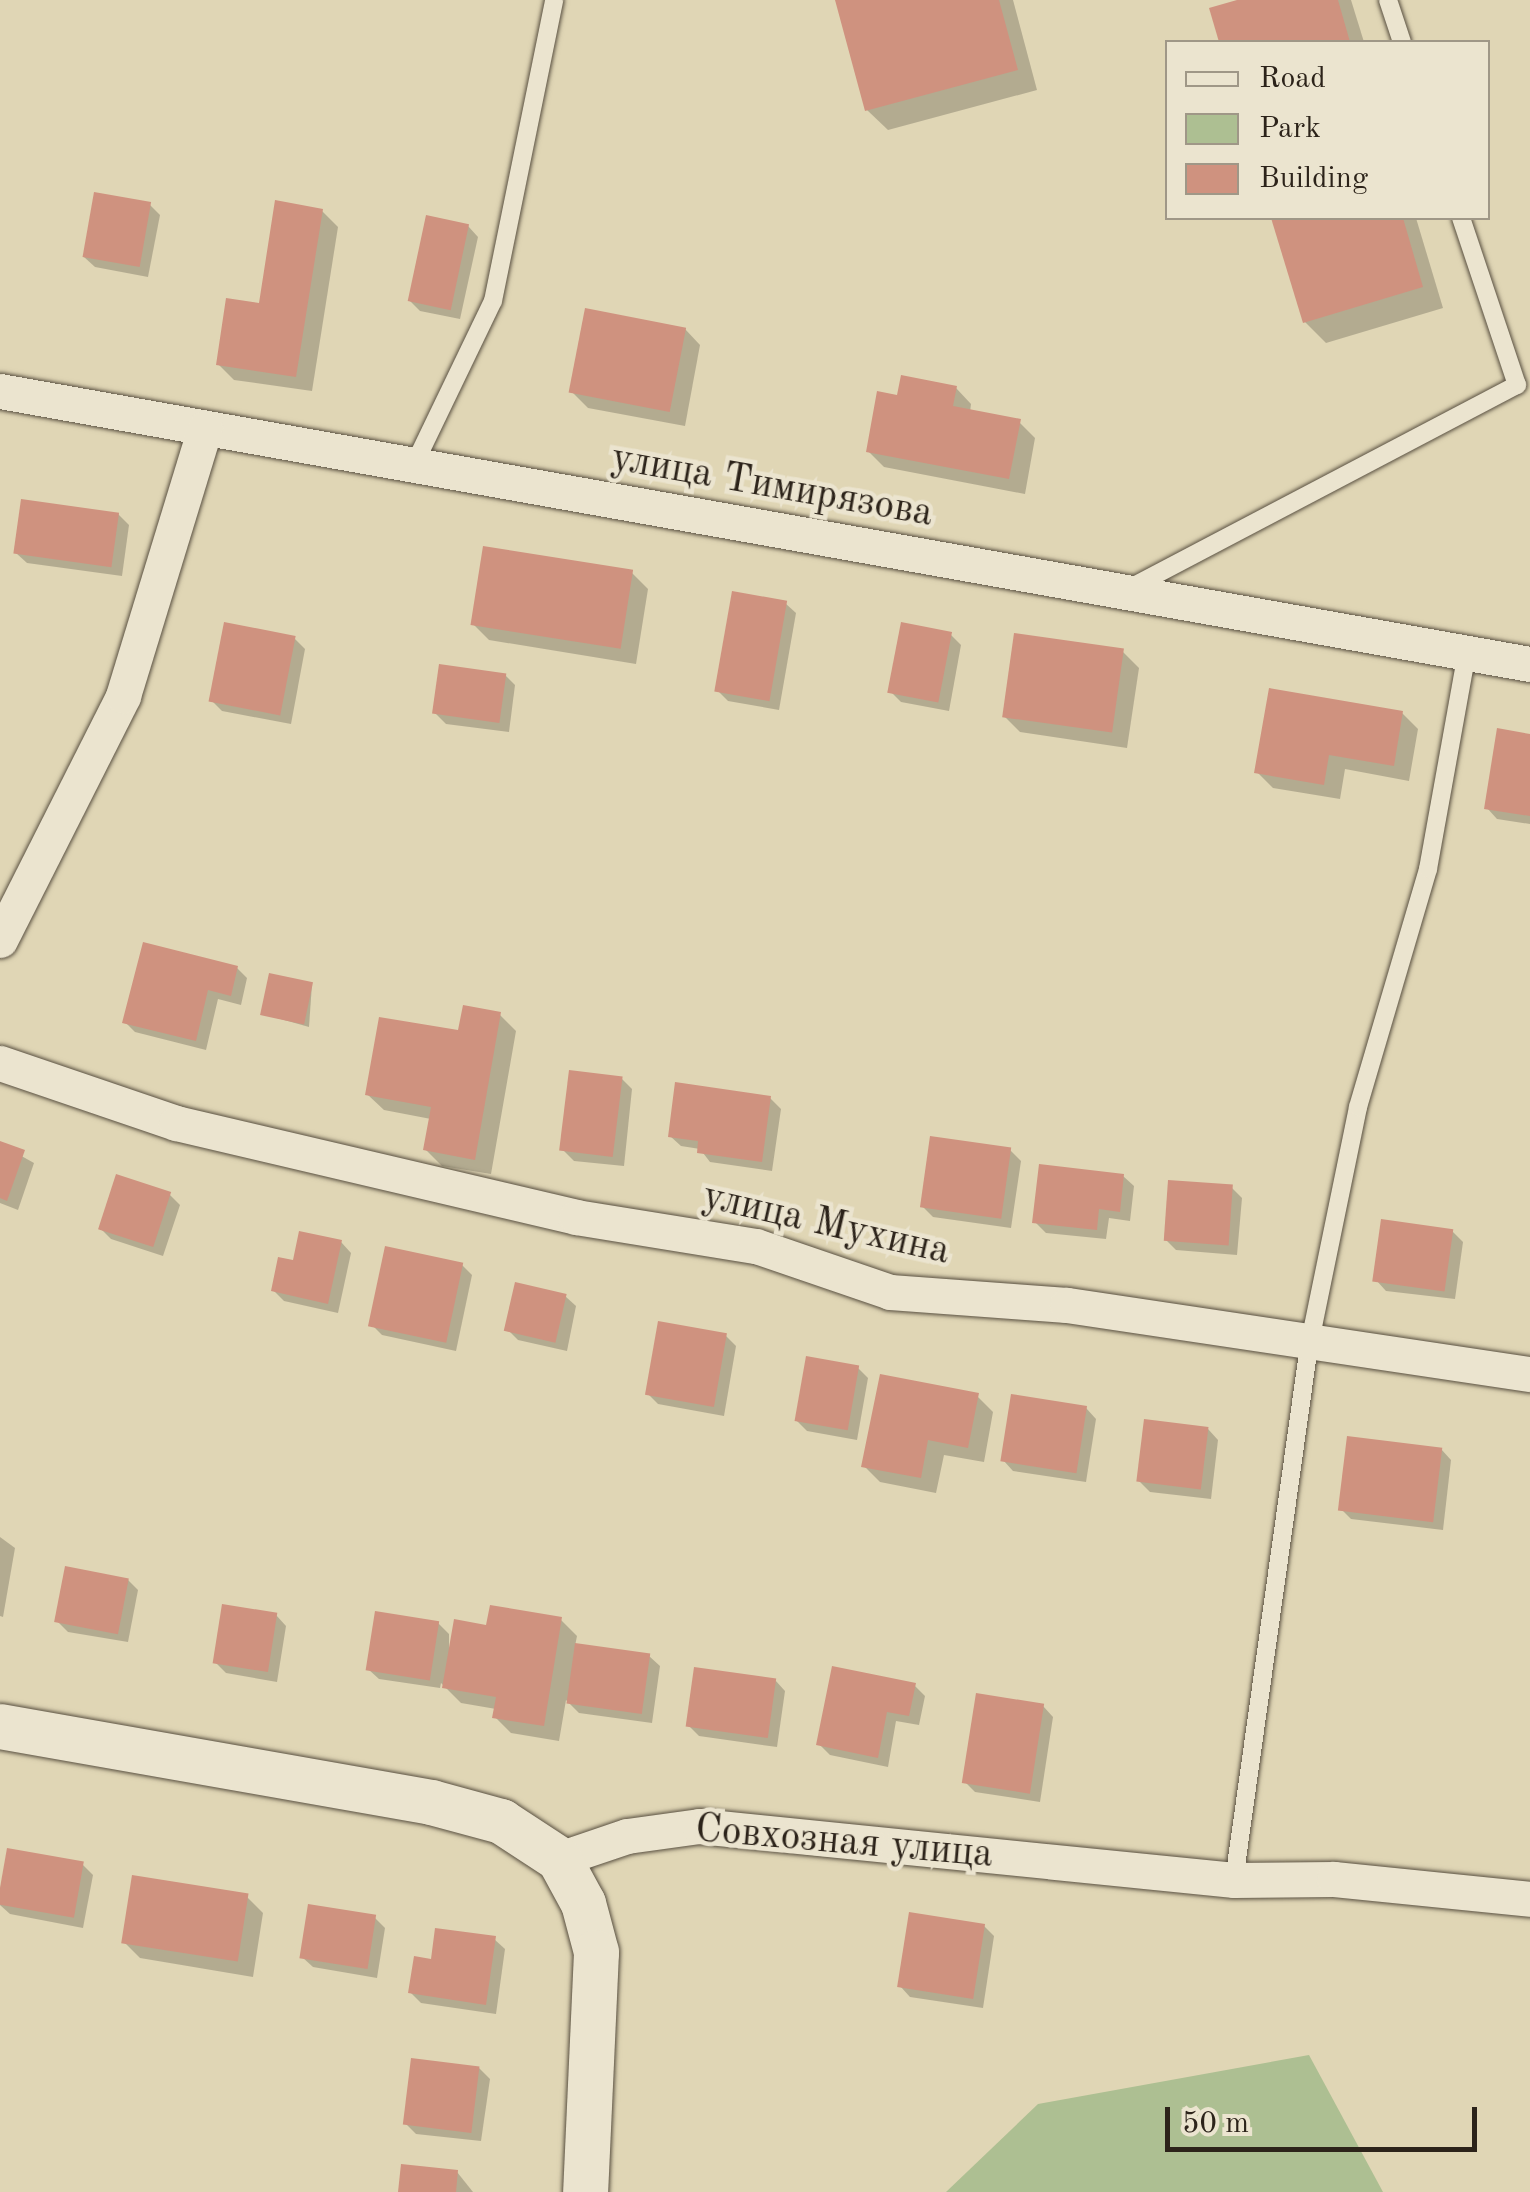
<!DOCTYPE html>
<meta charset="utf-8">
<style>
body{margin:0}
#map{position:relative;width:1530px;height:2192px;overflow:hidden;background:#e0d6b5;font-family:"Old Standard TT",serif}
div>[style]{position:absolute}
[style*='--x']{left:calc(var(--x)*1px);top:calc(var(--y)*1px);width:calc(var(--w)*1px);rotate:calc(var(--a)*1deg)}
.green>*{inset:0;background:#adbf92}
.shadow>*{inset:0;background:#0003}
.building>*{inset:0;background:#cf927f;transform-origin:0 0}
.roads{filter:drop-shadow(0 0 2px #595041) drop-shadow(0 0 2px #595041)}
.service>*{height:18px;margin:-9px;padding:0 9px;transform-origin:9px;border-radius:9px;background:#ebe4cf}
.minor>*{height:35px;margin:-17.5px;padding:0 17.5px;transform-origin:17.5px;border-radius:17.5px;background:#ebe4cf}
.tertiary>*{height:45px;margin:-22.5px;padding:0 22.5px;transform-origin:22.5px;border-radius:22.5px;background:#ebe4cf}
span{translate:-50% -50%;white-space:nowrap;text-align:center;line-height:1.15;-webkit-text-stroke:9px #ebe4cf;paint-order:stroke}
.street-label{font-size:40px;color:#2c231a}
.legend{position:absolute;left:1165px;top:40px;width:325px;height:180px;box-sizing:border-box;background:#ebe4cf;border:2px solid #9f9787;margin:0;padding:12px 18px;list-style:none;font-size:30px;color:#2c231a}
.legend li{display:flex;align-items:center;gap:20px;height:50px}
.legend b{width:50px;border:2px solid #9f9787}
.scale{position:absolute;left:1165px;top:2107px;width:312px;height:45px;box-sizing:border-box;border:5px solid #2c231a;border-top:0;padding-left:12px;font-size:30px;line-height:35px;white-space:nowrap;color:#2c231a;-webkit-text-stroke:8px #ebe4cf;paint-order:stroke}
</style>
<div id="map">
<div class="green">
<div style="clip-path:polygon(1309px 2055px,1383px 2192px,946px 2192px,1038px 2104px)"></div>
</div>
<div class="shadow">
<div style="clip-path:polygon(837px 0,1013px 0,1037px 90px,888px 130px,867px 110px)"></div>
<div style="clip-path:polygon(1246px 0,1351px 0,1364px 42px,1222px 42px,1212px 10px)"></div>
<div style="clip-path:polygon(150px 205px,160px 215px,148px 277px,95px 267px,84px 257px)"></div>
<div style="clip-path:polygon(322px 211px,338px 227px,312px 391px,234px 380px,218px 364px)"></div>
<div style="clip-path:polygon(1274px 218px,1416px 218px,1443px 308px,1326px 343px,1305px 322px)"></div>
<div style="clip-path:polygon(468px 226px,478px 237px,460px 319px,420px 311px,410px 301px)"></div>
<div style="clip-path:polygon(685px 329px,700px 345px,685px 426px,588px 408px,572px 392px)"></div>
<div style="clip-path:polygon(956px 388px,971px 404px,970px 412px,1019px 422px,1035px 438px,1025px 494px,884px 467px,868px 451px,899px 398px)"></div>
<div style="clip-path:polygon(118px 514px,129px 525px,122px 576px,27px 563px,16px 553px)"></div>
<div style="clip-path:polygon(632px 573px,648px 589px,636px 664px,489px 640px,473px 624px)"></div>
<div style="clip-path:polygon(785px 603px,796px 613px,779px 710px,728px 701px,717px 690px)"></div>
<div style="clip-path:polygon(950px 634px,961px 645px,949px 711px,901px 702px,891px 692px)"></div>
<div style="clip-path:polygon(295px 639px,305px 649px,291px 724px,222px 711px,211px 700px)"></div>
<div style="clip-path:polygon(1123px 652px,1139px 668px,1127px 748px,1020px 732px,1004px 716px)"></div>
<div style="clip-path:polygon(505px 675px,515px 685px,509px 732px,446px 724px,435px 713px)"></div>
<div style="clip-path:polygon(1402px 713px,1418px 729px,1409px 781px,1345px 769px,1340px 799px,1273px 788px,1257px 772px)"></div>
<div style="clip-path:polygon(1530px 736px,1530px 824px,1497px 819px,1487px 808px)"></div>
<div style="clip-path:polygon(237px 968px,247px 978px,241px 1005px,218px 999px,206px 1050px,135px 1032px,125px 1022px)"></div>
<div style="clip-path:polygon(312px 984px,309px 1027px,263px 1014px)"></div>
<div style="clip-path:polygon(500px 1015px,516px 1031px,491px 1174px,442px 1166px,426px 1150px,431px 1119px,384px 1110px,368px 1095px)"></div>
<div style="clip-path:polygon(622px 1079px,632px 1089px,624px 1166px,574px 1161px,563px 1150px)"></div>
<div style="clip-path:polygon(770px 1098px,781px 1109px,772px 1171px,710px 1162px,700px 1149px,681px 1146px,670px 1136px)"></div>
<div style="clip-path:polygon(0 1144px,34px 1163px,18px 1210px,0 1203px)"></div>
<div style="clip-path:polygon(1010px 1150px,1021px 1161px,1011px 1228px,933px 1217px,922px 1206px)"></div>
<div style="clip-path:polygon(1123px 1176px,1134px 1186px,1130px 1221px,1109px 1218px,1106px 1239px,1046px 1233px,1035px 1222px)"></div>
<div style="clip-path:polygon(1232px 1188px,1242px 1198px,1237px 1255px,1176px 1250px,1166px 1240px)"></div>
<div style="clip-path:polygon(170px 1195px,180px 1205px,163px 1256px,111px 1239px,101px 1229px)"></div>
<div style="clip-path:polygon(1452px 1231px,1463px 1242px,1455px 1299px,1386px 1291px,1376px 1280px)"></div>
<div style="clip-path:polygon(341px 1242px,351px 1253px,338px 1313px,284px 1301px,274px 1291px)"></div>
<div style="clip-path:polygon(461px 1264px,472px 1275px,456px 1351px,382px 1335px,372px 1325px)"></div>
<div style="clip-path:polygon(565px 1296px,576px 1306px,567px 1351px,518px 1340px,508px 1330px)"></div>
<div style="clip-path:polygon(726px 1336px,736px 1346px,724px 1416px,658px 1404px,648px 1394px)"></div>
<div style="clip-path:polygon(858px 1368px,868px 1378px,857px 1440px,807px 1431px,796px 1420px)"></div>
<div style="clip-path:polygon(977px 1396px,993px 1412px,984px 1462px,944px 1455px,936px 1493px,880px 1482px,864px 1466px)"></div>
<div style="clip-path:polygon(1086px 1408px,1096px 1419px,1086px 1482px,1013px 1471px,1003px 1460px)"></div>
<div style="clip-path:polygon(1208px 1429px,1218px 1440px,1211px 1499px,1150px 1492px,1139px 1481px)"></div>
<div style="clip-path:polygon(1441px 1449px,1451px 1460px,1443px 1530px,1351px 1519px,1341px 1509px)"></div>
<div style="clip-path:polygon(0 1537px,15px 1548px,3px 1617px,0 1616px)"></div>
<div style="clip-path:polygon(128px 1580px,138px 1590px,128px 1642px,68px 1632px,57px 1621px)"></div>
<div style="clip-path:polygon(276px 1615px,286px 1626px,277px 1682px,226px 1673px,215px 1662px)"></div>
<div style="clip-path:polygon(561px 1620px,577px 1636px,575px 1646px,649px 1656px,660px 1666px,652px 1723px,579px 1713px,566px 1700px,559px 1741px,511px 1733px,495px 1717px,496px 1709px,461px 1703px,441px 1683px,440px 1688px,379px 1679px,368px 1669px,438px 1623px,449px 1634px,449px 1660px,488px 1628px)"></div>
<div style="clip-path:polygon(775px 1680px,785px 1691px,777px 1747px,699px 1736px,688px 1725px)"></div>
<div style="clip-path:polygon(914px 1685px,925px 1696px,919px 1725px,896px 1721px,888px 1767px,830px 1755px,819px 1744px)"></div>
<div style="clip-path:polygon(1043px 1706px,1053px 1717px,1040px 1802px,975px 1792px,965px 1782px)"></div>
<div style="clip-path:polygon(9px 1851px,83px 1865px,93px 1875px,83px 1928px,10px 1914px,0 1905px)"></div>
<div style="clip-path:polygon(247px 1897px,263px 1913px,253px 1977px,140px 1958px,124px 1942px)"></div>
<div style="clip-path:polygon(375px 1918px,385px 1928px,377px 1978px,313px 1967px,302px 1957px)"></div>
<div style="clip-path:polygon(984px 1926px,994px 1936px,983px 2008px,910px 1997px,900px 1986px)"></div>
<div style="clip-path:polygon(494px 1939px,505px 1949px,496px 2014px,421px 2003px,411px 1993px,433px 1961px)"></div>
<div style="clip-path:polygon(479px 2068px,490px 2079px,481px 2141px,416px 2134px,406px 2124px)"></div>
<div style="clip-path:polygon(457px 2172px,473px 2192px,401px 2192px)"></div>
</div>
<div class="building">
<div style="clip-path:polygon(835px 0,999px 0,1018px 70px,865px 111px)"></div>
<div style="clip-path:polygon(1237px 0,1338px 0,1350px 42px,1219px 42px,1209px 8px)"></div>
<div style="left:94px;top:192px;width:58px;height:66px;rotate:10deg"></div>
<div style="clip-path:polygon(275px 200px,323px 209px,296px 377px,216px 365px,226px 298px,259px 303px)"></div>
<div style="left:426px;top:215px;width:44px;height:88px;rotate:12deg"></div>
<div style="clip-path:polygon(1271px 218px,1403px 218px,1423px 287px,1303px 323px)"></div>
<div style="left:585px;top:308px;width:103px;height:86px;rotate:11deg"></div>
<div style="clip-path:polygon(901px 375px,957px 386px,953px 406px,1021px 419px,1009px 479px,866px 452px,877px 391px,897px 395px)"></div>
<div style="left:21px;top:499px;width:99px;height:55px;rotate:8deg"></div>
<div style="left:483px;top:546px;width:152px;height:80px;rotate:9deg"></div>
<div style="left:732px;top:591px;width:56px;height:102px;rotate:10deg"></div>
<div style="left:224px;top:622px;width:73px;height:81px;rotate:11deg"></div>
<div style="left:901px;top:622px;width:52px;height:72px;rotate:11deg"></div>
<div style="left:1014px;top:633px;width:111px;height:85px;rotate:8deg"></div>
<div style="left:439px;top:664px;width:68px;height:50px;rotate:8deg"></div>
<div style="clip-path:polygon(1269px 688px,1403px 711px,1394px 766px,1329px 755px,1324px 785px,1254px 773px)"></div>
<div style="clip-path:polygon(1497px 728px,1530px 734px,1530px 816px,1484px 809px)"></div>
<div style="clip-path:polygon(143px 942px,238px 966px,231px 996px,208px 990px,196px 1041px,122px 1023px)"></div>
<div style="left:269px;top:973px;width:45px;height:43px;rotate:12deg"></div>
<div style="clip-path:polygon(463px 1005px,501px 1012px,475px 1160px,423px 1150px,431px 1107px,365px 1095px,379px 1017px,458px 1030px)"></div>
<div style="left:569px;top:1070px;width:54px;height:81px;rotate:7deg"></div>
<div style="clip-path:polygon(675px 1082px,771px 1096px,762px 1162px,697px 1153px,698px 1141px,668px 1137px)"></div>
<div style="left:930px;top:1136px;width:82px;height:72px;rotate:8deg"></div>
<div style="clip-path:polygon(0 1141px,25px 1150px,7px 1201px,0 1198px)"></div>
<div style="clip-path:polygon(1039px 1164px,1124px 1174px,1120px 1212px,1099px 1209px,1097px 1230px,1032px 1223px)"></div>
<div style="left:116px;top:1174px;width:58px;height:58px;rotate:18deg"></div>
<div style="left:1168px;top:1180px;width:65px;height:61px;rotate:4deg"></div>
<div style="left:1381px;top:1219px;width:73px;height:63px;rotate:8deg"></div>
<div style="clip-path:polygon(299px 1231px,342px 1240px,328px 1304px,271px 1291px,278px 1257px,293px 1260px)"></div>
<div style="left:385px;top:1246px;width:80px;height:82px;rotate:12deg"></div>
<div style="left:515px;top:1282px;width:53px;height:50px;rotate:13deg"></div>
<div style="left:658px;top:1321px;width:70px;height:75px;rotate:10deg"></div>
<div style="left:806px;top:1356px;width:54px;height:66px;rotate:10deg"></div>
<div style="clip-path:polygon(880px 1374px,979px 1393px,968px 1448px,928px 1440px,921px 1478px,861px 1467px)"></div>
<div style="left:1011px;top:1394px;width:77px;height:68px;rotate:9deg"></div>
<div style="left:1144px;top:1419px;width:65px;height:63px;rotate:7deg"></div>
<div style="left:1347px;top:1436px;width:96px;height:75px;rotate:7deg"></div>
<div style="left:65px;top:1566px;width:65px;height:57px;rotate:11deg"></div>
<div style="left:222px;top:1604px;width:56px;height:60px;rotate:9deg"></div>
<div style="clip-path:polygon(490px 1605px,562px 1617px,544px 1726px,492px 1718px,496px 1697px,442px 1688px,454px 1619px,486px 1625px)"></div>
<div style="left:375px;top:1611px;width:65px;height:60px;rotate:9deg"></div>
<div style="left:575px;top:1643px;width:76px;height:61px;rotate:8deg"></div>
<div style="clip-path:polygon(832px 1666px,916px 1683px,909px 1716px,887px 1712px,878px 1758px,816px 1745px)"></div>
<div style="left:694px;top:1667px;width:83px;height:60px;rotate:8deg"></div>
<div style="left:976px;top:1693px;width:69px;height:91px;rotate:9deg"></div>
<div style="left:7px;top:1848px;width:78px;height:57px;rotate:10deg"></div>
<div style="left:132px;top:1875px;width:118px;height:69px;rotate:9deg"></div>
<div style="left:308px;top:1904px;width:69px;height:55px;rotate:9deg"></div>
<div style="left:909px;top:1912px;width:77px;height:76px;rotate:9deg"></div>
<div style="clip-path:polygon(435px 1928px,496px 1936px,486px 2005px,408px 1993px,414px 1956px,431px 1959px)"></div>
<div style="left:411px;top:2058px;width:69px;height:67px;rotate:7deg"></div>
<div style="clip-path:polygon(401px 2164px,458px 2170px,456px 2192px,398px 2192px)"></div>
</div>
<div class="roads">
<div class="service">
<div style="--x:1388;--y:0;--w:44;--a:71.6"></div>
<div style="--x:413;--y:467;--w:184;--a:-64.3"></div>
<div style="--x:493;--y:301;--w:307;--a:-78.5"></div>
<div style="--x:1132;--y:587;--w:435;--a:-27.7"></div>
<div style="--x:1517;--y:385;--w:176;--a:-108.5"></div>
<div style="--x:1234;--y:1880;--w:539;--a:-82.01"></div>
<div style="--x:1309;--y:1346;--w:244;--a:-78.4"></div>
<div style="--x:1358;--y:1107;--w:248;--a:-73.6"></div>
<div style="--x:1428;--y:869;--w:219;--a:-79.8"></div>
</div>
<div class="minor">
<div style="--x:0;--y:391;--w:1554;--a:10.12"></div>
<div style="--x:0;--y:940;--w:273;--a:-63.2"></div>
<div style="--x:123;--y:696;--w:280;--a:-73"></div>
<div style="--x:0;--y:1063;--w:186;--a:18.8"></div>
<div style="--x:176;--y:1123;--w:411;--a:13.2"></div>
<div style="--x:576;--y:1217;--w:182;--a:9.2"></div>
<div style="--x:756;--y:1246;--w:142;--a:18.9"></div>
<div style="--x:890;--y:1292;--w:177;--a:4.2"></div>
<div style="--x:1067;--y:1305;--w:468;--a:8.5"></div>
<div style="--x:559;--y:1859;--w:72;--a:-18.7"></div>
<div style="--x:627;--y:1836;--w:73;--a:-7.9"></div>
<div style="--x:699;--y:1826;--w:538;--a:5.76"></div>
<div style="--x:1234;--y:1880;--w:100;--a:-0.6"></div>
<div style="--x:1334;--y:1879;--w:197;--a:5.8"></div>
</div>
<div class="tertiary">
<div style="--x:0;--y:1726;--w:438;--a:10"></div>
<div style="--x:431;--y:1802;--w:73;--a:15.2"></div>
<div style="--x:501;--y:1821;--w:69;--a:33.2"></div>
<div style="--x:559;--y:1859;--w:50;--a:61.4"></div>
<div style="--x:583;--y:1903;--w:51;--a:75.1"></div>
<div style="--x:596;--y:1952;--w:240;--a:92.6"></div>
</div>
</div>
<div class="street-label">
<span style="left:772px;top:487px;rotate:10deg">улица Тимирязова</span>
<span style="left:826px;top:1225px;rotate:13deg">улица Мухина</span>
<span style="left:844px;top:1843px;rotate:5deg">Совхозная улица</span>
</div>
<ul class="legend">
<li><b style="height:12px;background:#ebe4cf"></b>Road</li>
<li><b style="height:28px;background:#adbf92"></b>Park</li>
<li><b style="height:28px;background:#cf927f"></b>Building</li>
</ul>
<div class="scale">50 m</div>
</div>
